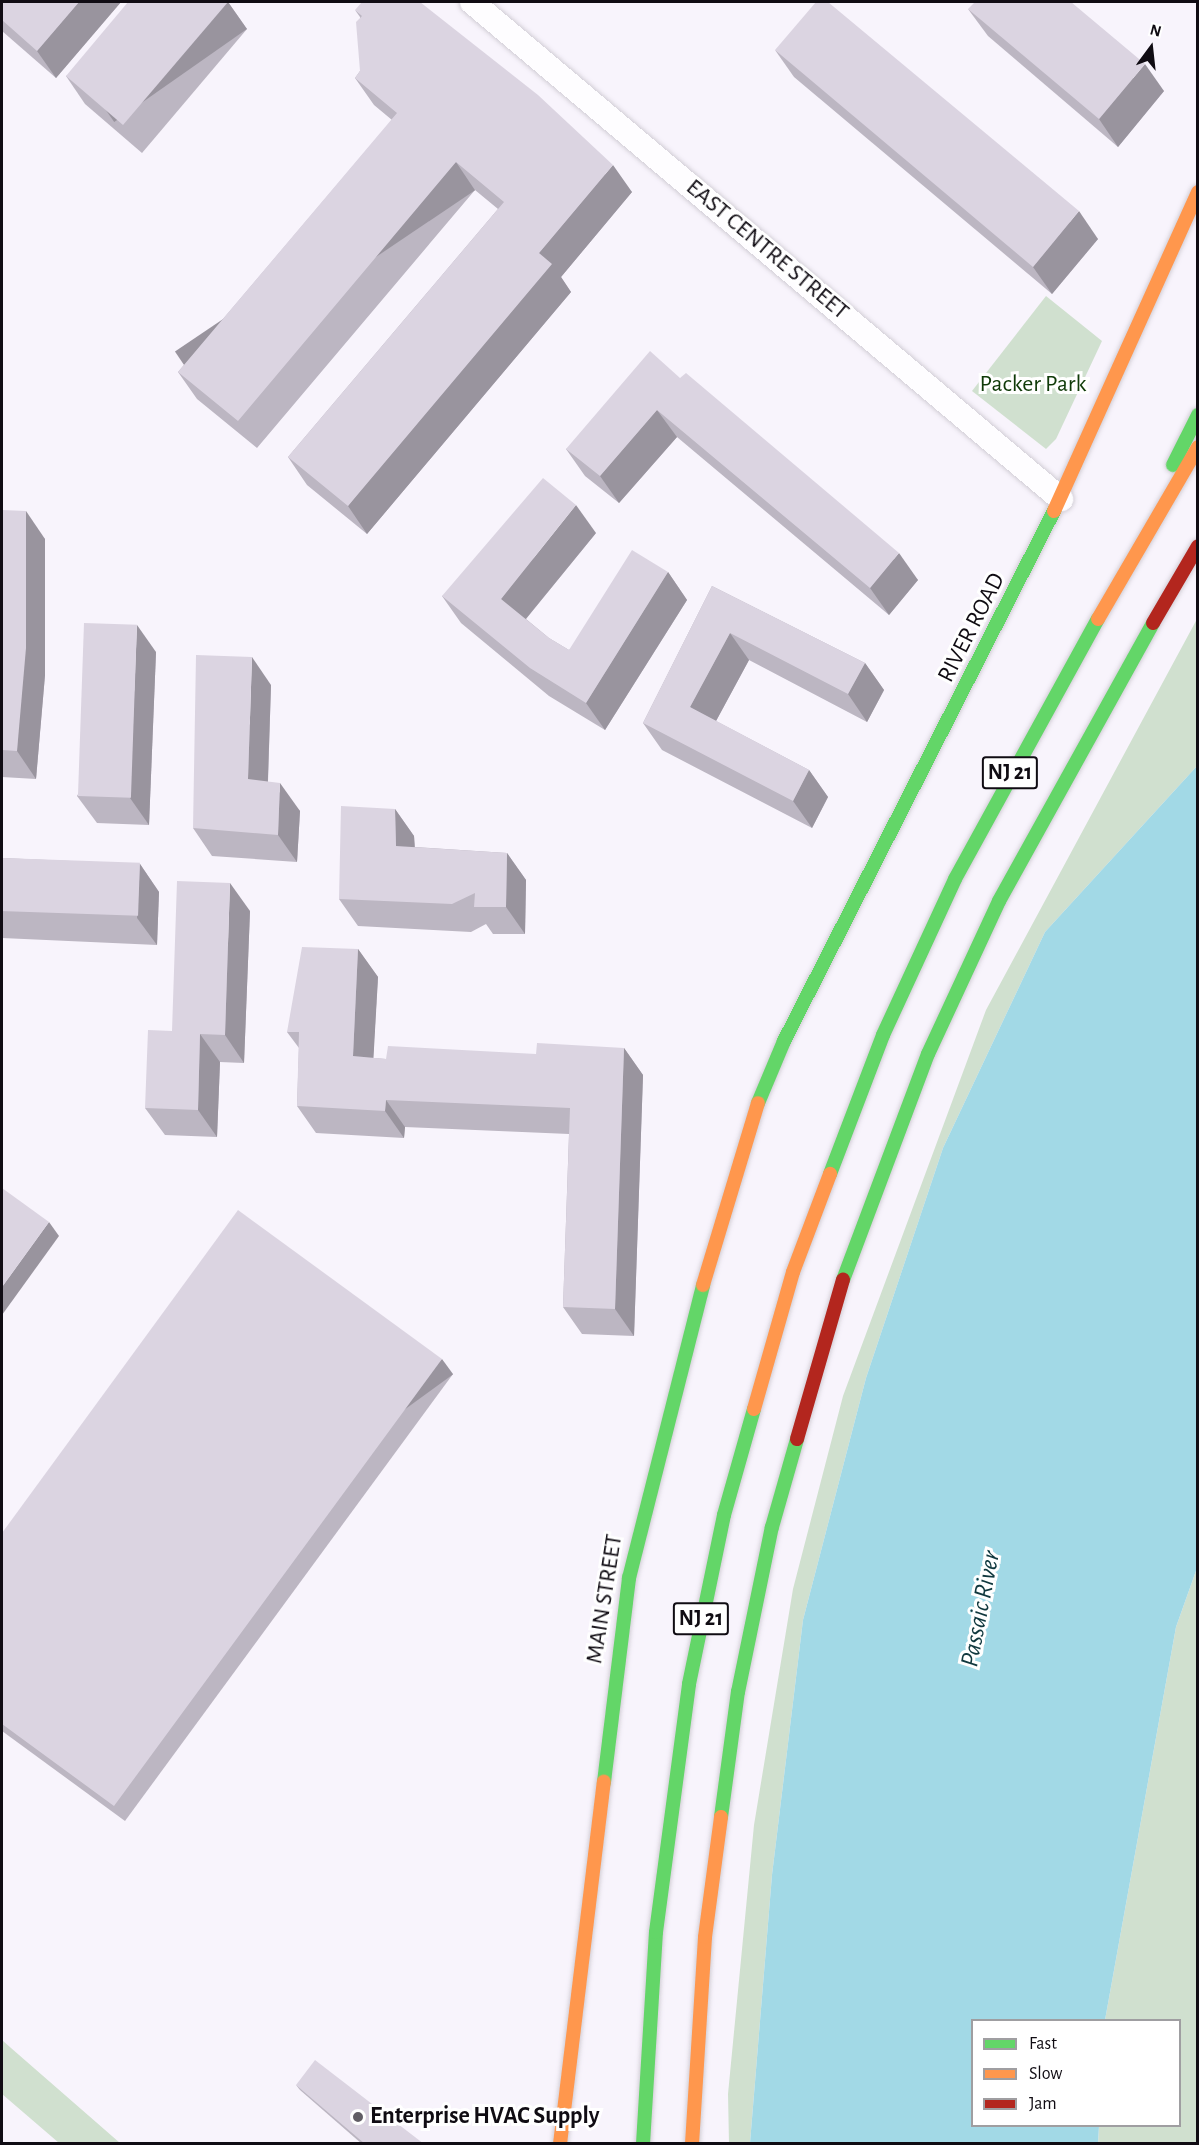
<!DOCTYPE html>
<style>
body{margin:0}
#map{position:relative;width:1199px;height:2145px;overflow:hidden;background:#f8f4fc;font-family:"Alegreya Sans",sans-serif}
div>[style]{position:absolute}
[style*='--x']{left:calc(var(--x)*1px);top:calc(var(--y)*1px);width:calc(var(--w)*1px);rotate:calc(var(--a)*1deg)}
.green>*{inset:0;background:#d0e0cf}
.water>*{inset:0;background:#a2d9e6}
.roads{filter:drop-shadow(0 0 2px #d2ced6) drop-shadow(0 0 2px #d2ced6)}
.street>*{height:24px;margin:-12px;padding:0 12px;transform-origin:12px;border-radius:12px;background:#fefdff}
.fast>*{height:14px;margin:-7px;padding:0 7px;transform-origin:7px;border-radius:7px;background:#63d668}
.slow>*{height:14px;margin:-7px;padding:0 7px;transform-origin:7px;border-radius:7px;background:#ff974d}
.jam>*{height:14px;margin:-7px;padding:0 7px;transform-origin:7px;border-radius:7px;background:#b3261e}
.wall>*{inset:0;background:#bcb6c2}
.shaded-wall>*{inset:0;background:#99949e;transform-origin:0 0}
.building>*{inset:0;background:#dbd4e1;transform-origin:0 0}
.dots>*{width:16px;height:16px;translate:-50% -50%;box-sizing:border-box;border:3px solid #fff;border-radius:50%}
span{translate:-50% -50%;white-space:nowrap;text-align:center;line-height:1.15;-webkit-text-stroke:6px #fff;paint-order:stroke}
.shield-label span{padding:2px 4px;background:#fff;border:2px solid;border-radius:4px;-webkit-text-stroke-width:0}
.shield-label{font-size:22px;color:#100c13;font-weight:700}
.street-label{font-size:24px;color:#100c13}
.park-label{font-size:24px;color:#0f3a08}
.poi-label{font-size:24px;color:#100c13;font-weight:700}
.left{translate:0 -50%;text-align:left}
.water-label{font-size:26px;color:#10383e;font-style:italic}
.frame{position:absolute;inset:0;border:3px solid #100c13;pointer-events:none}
.legend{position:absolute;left:971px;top:2019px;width:210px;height:108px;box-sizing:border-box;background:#fff;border:2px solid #9f9ea1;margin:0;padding:8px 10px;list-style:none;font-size:18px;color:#100c13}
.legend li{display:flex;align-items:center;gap:12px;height:30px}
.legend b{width:30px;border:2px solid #9f9ea1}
.north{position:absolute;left:1121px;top:18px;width:60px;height:60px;-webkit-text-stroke:4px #fff;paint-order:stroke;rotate:15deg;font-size:16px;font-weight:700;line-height:24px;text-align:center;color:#100c13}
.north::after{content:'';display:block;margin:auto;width:21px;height:27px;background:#100c13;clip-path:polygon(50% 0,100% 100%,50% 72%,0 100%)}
</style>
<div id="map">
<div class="green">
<div style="clip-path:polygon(1046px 296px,1102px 341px,1056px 439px,1046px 449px,972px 391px)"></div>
<div style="clip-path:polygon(1197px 619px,1197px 766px,1045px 932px,943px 1148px,866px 1378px,803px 1620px,772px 1875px,750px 2143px,729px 2144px,728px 2094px,754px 1825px,793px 1589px,843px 1396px,986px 1010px)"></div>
<div style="clip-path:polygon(1197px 1568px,1197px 2143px,1098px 2144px,1099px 2126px,1180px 2126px,1180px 2020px,1105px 2020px,1176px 1627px)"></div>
<div style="clip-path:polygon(2px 2040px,11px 2048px,120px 2143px,59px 2143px,2px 2094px)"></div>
</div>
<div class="water">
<div style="clip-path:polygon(1197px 766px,1197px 1568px,1176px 1627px,1105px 2020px,972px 2020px,972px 2126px,1099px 2126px,1098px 2143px,750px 2143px,772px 1875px,803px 1620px,866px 1378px,943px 1148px,1045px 932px)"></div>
</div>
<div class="roads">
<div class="street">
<div style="--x:472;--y:2;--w:771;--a:40.16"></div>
</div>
<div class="fast">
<div style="--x:1173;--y:465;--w:56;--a:-63.4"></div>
<div style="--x:758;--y:1103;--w:67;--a:-67.2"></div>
<div style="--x:784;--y:1041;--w:595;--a:-63"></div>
<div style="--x:830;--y:1174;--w:149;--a:-69.1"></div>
<div style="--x:883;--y:1035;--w:172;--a:-65.2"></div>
<div style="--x:955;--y:879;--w:297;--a:-61.2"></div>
<div style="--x:843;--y:1280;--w:241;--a:-69.4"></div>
<div style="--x:928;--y:1054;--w:169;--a:-65.1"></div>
<div style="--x:999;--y:901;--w:318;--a:-61"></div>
<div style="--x:604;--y:1782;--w:206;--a:-83"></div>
<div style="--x:629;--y:1578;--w:302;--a:-75.8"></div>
<div style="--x:721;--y:1817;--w:126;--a:-82.3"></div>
<div style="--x:738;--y:1692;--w:168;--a:-78.4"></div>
<div style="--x:772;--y:1527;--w:91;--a:-74.1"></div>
<div style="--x:643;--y:2144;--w:212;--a:-86.5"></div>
<div style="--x:656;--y:1932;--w:250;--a:-82.4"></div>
<div style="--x:689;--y:1684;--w:173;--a:-78.3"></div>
<div style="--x:724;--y:1515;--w:110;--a:-74.2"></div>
</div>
<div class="slow">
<div style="--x:1054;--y:511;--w:350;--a:-65.7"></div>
<div style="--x:1098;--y:619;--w:199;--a:-59.8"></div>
<div style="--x:703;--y:1285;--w:190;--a:-73.2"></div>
<div style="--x:754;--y:1409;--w:142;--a:-74.1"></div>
<div style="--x:793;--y:1272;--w:105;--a:-69.3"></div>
<div style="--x:560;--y:2144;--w:365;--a:-83.1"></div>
<div style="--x:692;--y:2144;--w:207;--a:-86.4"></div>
<div style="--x:705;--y:1937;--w:121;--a:-82.4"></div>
</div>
<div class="jam">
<div style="--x:1153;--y:623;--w:89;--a:-59.7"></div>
<div style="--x:797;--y:1439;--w:166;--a:-73.9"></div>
</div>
</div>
<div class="wall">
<div style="clip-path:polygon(2px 2px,121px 2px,56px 78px,2px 31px)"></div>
<div style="clip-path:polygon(228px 2px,247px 29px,142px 153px,85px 104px,66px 76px)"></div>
<div style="clip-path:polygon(968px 9px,1164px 91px,1118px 147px,988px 36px)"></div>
<div style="clip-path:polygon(355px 10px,632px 192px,561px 277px,571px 292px,367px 534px,307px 485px,288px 457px,498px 209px,475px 190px,257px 448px,197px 399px,178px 372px,392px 120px,374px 105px,355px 78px,360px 71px,360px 17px)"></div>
<div style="clip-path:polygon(775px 50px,1098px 239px,1052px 294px,794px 77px)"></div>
<div style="clip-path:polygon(680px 378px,918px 580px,889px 615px,677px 437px,619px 503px,585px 476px,566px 449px)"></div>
<div style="clip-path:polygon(2px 510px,45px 539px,45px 675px,36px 779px,2px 777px)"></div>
<div style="clip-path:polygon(596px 533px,526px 619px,549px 638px,569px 650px,668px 572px,687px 600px,605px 730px,549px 696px,461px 623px,442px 596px)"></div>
<div style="clip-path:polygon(712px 586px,865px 663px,884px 690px,867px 722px,749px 660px,716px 721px,809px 770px,828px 797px,812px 828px,662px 750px,643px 723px)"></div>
<div style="clip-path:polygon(156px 652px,149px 825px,97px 823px,77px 796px)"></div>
<div style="clip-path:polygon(271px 685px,268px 782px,300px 811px,297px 862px,212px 856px,193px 828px)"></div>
<div style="clip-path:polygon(395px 809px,414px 836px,415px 847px,507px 853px,526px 880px,525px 934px,493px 934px,486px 924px,471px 932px,358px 926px,339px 899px)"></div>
<div style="clip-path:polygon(2px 858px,140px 864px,159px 892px,157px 945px,2px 938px)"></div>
<div style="clip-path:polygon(250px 911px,244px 1063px,220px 1062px,217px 1137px,165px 1135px,145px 1108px,172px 1031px)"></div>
<div style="clip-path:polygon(358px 949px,378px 977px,373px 1058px,386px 1059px,536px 1054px,624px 1048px,643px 1075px,634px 1336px,582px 1334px,563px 1307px,569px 1134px,405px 1127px,404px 1138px,316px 1133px,297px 1106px,299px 1048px,287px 1032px)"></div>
<div style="clip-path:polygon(453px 1374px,125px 1821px,2px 1731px,2px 1533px)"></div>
<div style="clip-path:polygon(296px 2085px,424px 2144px,362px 2144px,300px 2090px)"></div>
</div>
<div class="shaded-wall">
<div style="clip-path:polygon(79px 2px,121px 2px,56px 78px,37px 51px)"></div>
<div style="left:228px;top:2px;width:33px;height:162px;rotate:55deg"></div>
<div style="clip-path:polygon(1145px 64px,1164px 91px,1118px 147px,1099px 119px)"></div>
<div style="left:456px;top:162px;width:34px;height:339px;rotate:56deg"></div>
<div style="clip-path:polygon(613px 165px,632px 192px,561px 277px,571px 292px,367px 534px,348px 506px,539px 253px)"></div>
<div style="clip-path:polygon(1079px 211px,1098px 239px,1052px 294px,1033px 267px)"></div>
<div style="clip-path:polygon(657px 410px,677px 437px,619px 503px,600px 476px)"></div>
<div style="clip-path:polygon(576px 505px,596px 533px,520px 626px,501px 599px)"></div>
<div style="clip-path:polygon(26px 511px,45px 539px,45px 675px,36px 779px,17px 751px)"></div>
<div style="clip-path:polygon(899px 553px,918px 580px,889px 615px,870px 588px)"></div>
<div style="clip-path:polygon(668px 572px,687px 600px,605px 730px,586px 703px)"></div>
<div style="clip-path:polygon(137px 625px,156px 652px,149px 825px,130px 798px)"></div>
<div style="clip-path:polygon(730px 633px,749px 660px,709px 734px,690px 707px)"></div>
<div style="clip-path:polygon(252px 657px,271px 685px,267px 806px,248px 779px)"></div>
<div style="clip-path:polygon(865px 663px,884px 690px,867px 722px,848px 694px)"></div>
<div style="clip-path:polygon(809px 770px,828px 797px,812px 828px,793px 801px)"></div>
<div style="clip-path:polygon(280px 783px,300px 811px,297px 862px,278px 835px)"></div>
<div style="clip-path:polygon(395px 809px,414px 836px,416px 874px,396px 846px)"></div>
<div style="clip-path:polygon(507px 853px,526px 880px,525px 934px,506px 907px)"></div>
<div style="clip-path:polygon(140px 864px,159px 892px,157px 945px,137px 918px)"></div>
<div style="clip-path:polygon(230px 883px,250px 911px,244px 1063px,225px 1035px)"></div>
<div style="clip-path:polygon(358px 949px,378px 977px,372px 1084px,353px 1056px)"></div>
<div style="clip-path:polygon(2px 980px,3px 981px,2px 1020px)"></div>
<div style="clip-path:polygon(200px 1034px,220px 1062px,217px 1137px,198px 1110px)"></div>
<div style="clip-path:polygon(624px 1048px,643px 1075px,634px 1336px,615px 1309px)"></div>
<div style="clip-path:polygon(386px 1100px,405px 1127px,404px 1138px,385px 1111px)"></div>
<div style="clip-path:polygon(49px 1222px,59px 1236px,2px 1315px,2px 1287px)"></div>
<div style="left:442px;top:1359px;width:19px;height:554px;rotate:54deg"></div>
</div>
<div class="building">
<div style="clip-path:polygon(2px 2px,79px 2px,37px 51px,2px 20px)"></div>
<div style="clip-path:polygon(128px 2px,228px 2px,123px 125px,66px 76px)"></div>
<div style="clip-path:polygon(362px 2px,420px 2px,538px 95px,613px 165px,539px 253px,552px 264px,348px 506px,288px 457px,504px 202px,456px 162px,238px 421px,178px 372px,397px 113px,355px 78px,360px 71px,356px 22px,362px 16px,355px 10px)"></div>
<div style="clip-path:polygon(816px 2px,828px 2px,1079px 211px,1033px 267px,775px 50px)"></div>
<div style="clip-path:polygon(975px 2px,1071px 2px,1145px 64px,1099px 119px,968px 9px)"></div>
<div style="clip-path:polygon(650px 351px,680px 378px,686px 373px,899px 553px,870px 588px,657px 410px,600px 476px,566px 449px)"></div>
<div style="clip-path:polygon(543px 478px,576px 505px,501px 599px,549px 638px,569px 650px,632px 550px,668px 572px,586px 703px,530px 668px,442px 596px)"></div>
<div style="clip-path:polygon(2px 510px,26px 511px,26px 648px,17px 751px,2px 750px)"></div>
<div style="clip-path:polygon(712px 586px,865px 663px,848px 694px,730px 633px,690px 707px,809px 770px,793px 801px,643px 723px)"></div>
<div style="left:84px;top:623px;width:53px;height:173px;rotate:2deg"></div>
<div style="clip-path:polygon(196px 655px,252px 657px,248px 779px,280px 783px,278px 835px,193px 828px)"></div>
<div style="clip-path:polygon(341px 806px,395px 809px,396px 846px,507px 853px,506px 907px,474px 907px,475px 893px,452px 904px,339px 899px)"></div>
<div style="left:2px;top:858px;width:138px;height:53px;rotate:2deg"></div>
<div style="clip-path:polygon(177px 881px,230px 883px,225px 1035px,200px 1034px,198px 1110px,145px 1108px,148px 1030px,172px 1031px)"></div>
<div style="clip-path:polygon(302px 947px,358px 949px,353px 1056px,386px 1059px,388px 1046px,536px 1054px,537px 1043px,624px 1048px,615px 1309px,563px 1307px,570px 1108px,386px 1100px,385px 1111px,297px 1106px,299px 1032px,287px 1032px)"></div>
<div style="clip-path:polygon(2px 1188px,49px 1222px,2px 1287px)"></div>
<div style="clip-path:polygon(238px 1210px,442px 1359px,114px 1806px,2px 1724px,2px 1533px)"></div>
<div style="clip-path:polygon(315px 2060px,424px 2144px,365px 2144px,296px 2085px)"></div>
</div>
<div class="dots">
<div style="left:358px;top:2117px;background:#615d65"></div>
</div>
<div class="shield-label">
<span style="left:1010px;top:773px">NJ 21</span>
<span style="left:701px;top:1619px">NJ 21</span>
</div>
<div class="street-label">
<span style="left:767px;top:250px;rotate:40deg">EAST CENTRE STREET</span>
<span style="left:972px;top:628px;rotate:-63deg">RIVER ROAD</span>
<span style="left:605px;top:1599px;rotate:-81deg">MAIN STREET</span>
</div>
<div class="park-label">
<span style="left:1033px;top:385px">Packer Park</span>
</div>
<div class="poi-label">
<span class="left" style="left:370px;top:2117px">Enterprise HVAC Supply</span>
</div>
<div class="water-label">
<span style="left:981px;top:1609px;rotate:-79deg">Passaic River</span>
</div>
<div class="frame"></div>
<ul class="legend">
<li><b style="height:8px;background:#63d668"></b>Fast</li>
<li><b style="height:8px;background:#ff974d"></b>Slow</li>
<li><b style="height:8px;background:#b3261e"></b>Jam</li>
</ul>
<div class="north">N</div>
</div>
